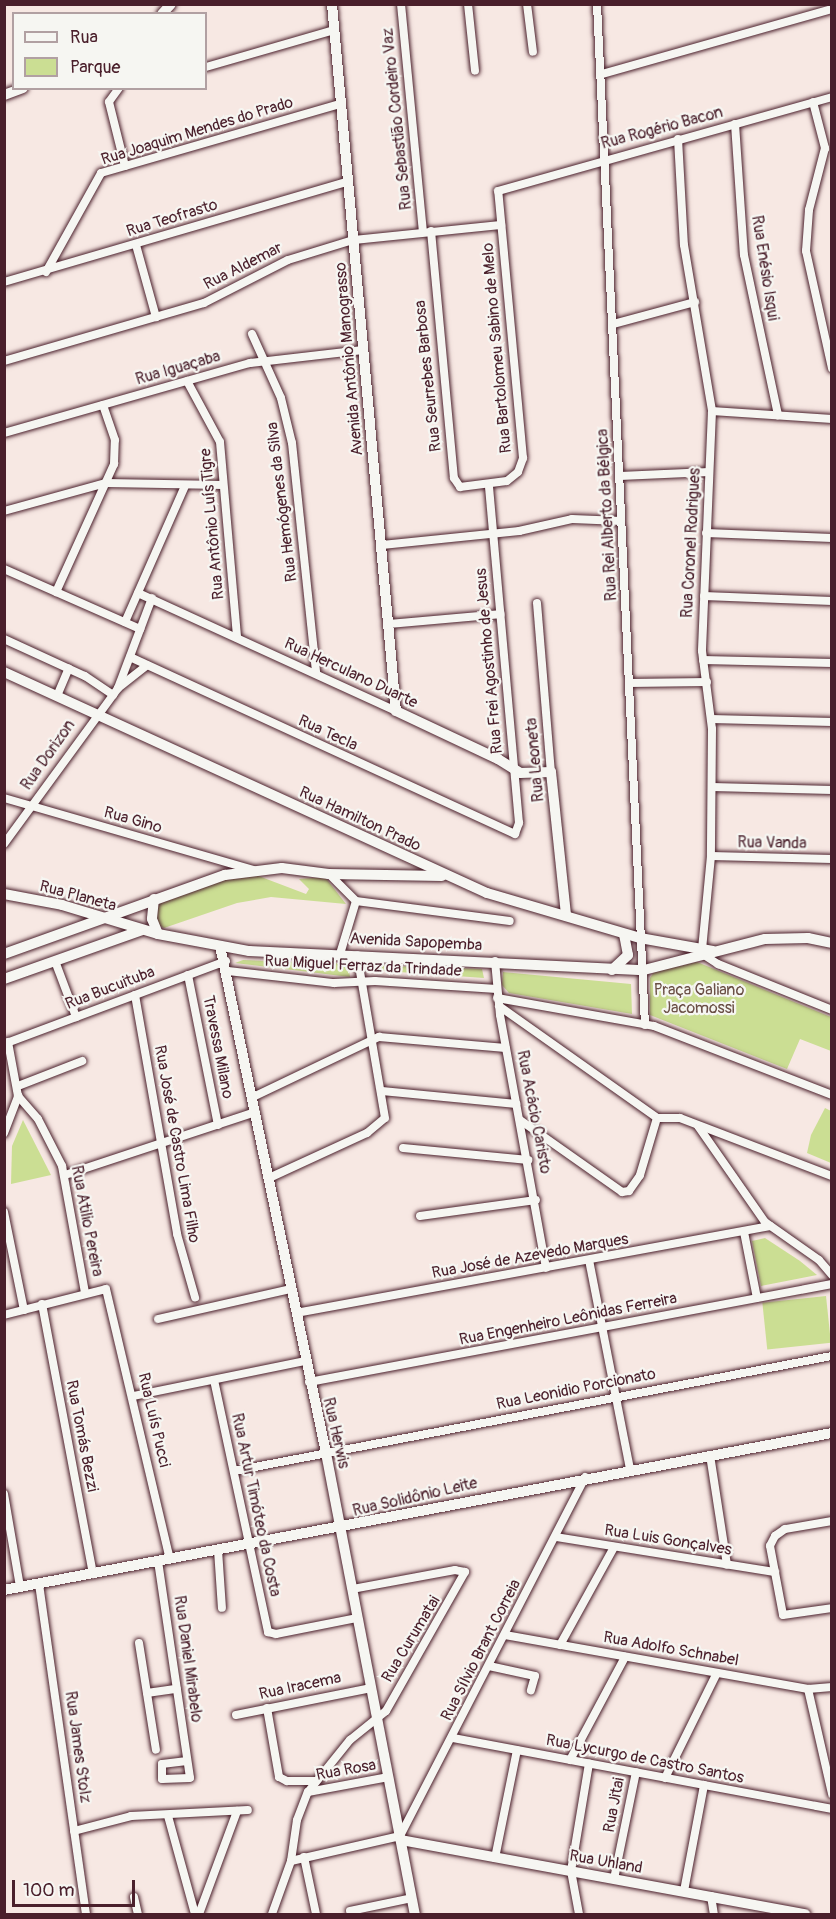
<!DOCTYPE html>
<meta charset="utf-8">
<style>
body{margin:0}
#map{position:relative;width:836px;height:1919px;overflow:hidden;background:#f7e8e3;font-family:Pangolin,sans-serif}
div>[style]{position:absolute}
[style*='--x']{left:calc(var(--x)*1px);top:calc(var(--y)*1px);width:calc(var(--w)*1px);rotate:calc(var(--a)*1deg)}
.green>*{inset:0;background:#cbde93;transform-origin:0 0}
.roads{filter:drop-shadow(0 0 2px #4a1f2b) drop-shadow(0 0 2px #4a1f2b)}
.street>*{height:8px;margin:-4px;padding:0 4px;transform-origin:4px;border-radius:4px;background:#f6f6f2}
.secondary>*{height:10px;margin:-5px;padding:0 5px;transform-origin:5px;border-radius:5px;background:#f6f6f2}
span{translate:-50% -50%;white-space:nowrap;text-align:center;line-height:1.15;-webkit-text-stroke:4.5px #f6f6f2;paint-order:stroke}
.street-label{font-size:16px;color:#4a1f2b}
.park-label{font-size:16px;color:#6a4f45}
.frame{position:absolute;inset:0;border:6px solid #4a1f2b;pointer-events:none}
.legend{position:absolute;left:12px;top:12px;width:195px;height:78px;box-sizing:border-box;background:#f6f6f2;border:2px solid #b1a0a2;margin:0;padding:8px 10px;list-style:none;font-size:18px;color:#4a1f2b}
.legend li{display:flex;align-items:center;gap:12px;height:30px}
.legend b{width:30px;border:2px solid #b1a0a2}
.scale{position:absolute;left:12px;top:1880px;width:123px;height:27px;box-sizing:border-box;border:3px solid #4a1f2b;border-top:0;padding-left:8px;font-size:18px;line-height:21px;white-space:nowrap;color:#4a1f2b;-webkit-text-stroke:4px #f6f6f2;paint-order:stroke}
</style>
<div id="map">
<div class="green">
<div style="clip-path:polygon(256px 875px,306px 894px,309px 889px,299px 879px,325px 877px,346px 904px,271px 897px,237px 903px,164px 928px,158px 925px,155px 908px,161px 901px,216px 881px)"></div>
<div style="clip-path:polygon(243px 960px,297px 962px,304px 968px,326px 969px,334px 963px,348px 964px,350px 977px,235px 963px)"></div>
<div style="clip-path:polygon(697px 962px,831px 1017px,831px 1051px,800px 1039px,787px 1069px,650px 1015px,650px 978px,654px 972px)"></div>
<div style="clip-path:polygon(366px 965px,482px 969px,484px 978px,371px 970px)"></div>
<div style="clip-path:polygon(503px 972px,631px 984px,632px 1014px,509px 993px,502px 985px)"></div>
<div style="clip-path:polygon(825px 1108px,831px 1111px,831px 1163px,807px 1153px,811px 1135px)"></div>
<div style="clip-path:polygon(23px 1120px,51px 1175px,11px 1184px,12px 1146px)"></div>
<div style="clip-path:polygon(765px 1238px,800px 1261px,817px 1275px,761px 1286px,752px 1241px)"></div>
<div style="left:826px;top:1296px;width:47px;height:64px;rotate:84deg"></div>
</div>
<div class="roads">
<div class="street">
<div style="--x:401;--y:4;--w:228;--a:84.5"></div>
<div style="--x:468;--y:4;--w:67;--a:84"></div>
<div style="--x:527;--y:4;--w:48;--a:82.9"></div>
<div style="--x:597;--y:4;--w:1022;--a:87.31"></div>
<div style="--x:206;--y:67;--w:133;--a:-16.1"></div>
<div style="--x:602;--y:74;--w:239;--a:-15.8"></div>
<div style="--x:119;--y:88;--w:17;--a:126"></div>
<div style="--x:109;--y:102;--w:66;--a:76"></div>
<div style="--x:813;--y:102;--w:48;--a:75.4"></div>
<div style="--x:825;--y:148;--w:64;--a:104.5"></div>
<div style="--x:809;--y:210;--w:41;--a:94.2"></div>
<div style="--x:806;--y:251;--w:120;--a:77.5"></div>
<div style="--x:735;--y:124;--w:131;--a:86.1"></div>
<div style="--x:744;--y:255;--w:164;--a:78"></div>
<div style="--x:678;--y:139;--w:106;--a:86.8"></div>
<div style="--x:684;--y:245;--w:168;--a:80.4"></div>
<div style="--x:712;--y:411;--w:240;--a:92.4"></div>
<div style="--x:702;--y:651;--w:79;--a:82.7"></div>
<div style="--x:712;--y:729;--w:127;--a:90.5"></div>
<div style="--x:711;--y:856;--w:94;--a:95.5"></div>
<div style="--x:431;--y:231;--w:248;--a:84.7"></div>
<div style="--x:454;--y:478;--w:11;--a:56"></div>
<div style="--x:460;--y:487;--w:47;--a:-7.3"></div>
<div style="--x:507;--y:481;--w:14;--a:-39"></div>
<div style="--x:518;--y:472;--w:15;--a:-70"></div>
<div style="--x:523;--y:458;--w:268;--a:-95.3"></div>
<div style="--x:498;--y:191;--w:347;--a:-15.7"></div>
<div style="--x:136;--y:245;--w:75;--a:74.5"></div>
<div style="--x:46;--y:272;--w:113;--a:-60.9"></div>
<div style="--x:101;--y:173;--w:249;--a:-16.1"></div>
<div style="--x:4;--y:282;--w:357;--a:-16.3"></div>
<div style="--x:613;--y:324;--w:85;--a:-15"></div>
<div style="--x:252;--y:334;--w:70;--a:65.6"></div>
<div style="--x:281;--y:398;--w:46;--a:76.3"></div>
<div style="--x:292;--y:443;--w:231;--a:84"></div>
<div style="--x:4;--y:361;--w:208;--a:-16.2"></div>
<div style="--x:204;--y:303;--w:94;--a:-27.1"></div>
<div style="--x:288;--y:260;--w:68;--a:-17.1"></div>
<div style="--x:353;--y:240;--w:149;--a:-5.8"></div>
<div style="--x:187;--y:381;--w:69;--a:61.6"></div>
<div style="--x:220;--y:442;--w:196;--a:85"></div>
<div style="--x:712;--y:411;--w:120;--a:3.8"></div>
<div style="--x:4;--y:433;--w:256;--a:-15.9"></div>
<div style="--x:250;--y:363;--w:114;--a:-6.6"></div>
<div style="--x:620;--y:476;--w:89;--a:-2.6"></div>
<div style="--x:4;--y:511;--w:106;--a:-15.4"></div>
<div style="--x:106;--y:483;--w:117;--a:1"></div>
<div style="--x:706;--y:533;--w:126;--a:2.3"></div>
<div style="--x:382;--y:545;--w:138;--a:-5.8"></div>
<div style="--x:519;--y:531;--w:54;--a:-12.8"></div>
<div style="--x:572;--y:519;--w:49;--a:2.3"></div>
<div style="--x:4;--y:569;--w:149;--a:23.8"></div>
<div style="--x:56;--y:592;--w:141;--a:-65.6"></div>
<div style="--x:114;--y:464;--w:24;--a:-88"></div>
<div style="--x:115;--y:440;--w:37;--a:-109"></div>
<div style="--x:138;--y:593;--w:284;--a:24.6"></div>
<div style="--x:704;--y:596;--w:128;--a:2.2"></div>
<div style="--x:537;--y:603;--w:170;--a:85.3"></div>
<div style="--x:125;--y:622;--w:149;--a:-66.2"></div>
<div style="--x:390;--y:624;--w:111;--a:-5.1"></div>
<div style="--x:4;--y:639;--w:89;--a:24.6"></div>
<div style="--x:85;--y:676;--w:34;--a:34"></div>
<div style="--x:130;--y:657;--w:424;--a:24.7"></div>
<div style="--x:515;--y:834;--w:12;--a:-70"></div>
<div style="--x:519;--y:823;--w:339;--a:-95.1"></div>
<div style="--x:703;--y:660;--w:129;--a:1.3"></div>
<div style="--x:629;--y:683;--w:78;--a:-0.7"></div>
<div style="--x:118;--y:688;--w:37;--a:-38"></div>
<div style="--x:57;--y:696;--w:30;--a:-67"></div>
<div style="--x:711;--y:719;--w:121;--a:1.4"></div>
<div style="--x:712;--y:787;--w:120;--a:1.4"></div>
<div style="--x:4;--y:798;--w:260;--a:16.1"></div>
<div style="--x:4;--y:844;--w:193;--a:-53.8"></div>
<div style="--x:118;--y:688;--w:96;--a:-69.3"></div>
<div style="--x:711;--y:856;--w:121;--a:1.4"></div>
<div style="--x:329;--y:874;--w:38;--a:45"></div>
<div style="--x:356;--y:901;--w:155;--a:7.4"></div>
<div style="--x:340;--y:954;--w:55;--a:-73.2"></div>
<div style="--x:704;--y:955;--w:17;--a:33"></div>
<div style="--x:718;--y:964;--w:123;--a:22"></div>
<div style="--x:55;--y:961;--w:60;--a:69.4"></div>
<div style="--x:495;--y:961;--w:54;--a:84.7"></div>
<div style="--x:500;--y:1015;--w:257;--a:79.7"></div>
<div style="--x:228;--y:971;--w:107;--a:6.5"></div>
<div style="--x:334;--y:983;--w:41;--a:-2.8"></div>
<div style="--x:375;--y:981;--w:122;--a:3.8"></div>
<div style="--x:188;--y:975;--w:153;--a:78.7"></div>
<div style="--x:135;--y:995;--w:243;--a:80"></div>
<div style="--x:177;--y:1234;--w:66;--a:74.1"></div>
<div style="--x:497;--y:998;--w:159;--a:10.1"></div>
<div style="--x:654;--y:1026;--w:191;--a:21.2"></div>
<div style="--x:499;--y:1006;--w:194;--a:35.3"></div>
<div style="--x:657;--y:1118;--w:23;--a:0"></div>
<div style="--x:680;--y:1118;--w:163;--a:20.9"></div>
<div style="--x:4;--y:1044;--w:237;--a:-20.5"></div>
<div style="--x:18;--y:1086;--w:69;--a:-21.3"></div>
<div style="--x:382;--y:1091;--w:135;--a:5.5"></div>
<div style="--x:18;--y:1096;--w:30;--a:49"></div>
<div style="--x:38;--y:1119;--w:53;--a:62.9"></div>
<div style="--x:62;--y:1166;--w:129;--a:79.7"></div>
<div style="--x:253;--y:1097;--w:140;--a:-25.5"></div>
<div style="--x:379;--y:1037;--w:127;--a:5"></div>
<div style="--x:520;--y:1120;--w:125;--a:35.2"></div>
<div style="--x:622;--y:1192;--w:7;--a:-8"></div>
<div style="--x:629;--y:1191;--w:19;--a:-55"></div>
<div style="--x:640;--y:1175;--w:59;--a:-73.4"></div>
<div style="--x:698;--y:1126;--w:117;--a:55.1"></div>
<div style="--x:765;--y:1222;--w:66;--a:35.1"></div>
<div style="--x:819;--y:1260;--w:20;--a:49"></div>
<div style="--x:4;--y:1133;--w:40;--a:-69"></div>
<div style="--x:18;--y:1096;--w:55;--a:-100.5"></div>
<div style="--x:403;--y:1148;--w:126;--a:5.5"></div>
<div style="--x:65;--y:1175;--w:201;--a:-18.3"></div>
<div style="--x:269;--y:1178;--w:108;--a:-24.7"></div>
<div style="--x:367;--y:1133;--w:23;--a:-40"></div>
<div style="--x:385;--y:1118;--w:165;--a:-99.7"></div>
<div style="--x:4;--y:1212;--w:100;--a:78.5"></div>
<div style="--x:420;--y:1216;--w:117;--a:-7.9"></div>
<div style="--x:744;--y:1232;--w:67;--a:78.9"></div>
<div style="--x:589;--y:1260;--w:213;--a:78.9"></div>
<div style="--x:42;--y:1304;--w:275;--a:79.3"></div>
<div style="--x:296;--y:1313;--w:482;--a:-10.4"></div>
<div style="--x:4;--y:1315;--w:105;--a:-14.3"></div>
<div style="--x:106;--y:1289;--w:277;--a:76.7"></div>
<div style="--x:158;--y:1319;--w:136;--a:-12.7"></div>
<div style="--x:214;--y:1380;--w:258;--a:77.9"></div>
<div style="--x:268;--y:1632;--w:8;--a:14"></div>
<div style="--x:276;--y:1634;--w:83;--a:-11.2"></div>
<div style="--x:309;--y:1382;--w:532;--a:-10.61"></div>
<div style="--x:133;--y:1396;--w:176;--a:-11.5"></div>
<div style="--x:710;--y:1455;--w:111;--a:81.2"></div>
<div style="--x:234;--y:1471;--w:609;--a:-10.89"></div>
<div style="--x:4;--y:1494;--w:94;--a:80.2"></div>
<div style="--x:832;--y:1521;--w:48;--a:170.3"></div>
<div style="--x:785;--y:1529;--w:12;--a:145"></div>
<div style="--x:775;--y:1536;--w:11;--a:117"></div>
<div style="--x:770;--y:1546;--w:70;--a:79.3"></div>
<div style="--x:783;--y:1615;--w:49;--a:-8.1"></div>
<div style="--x:556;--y:1537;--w:222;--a:9.1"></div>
<div style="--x:218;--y:1550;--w:58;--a:86.1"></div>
<div style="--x:158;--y:1561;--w:219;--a:81.6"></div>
<div style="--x:190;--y:1778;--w:28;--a:178"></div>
<div style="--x:162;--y:1779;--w:15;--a:-90"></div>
<div style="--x:162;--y:1764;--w:25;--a:-7"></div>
<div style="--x:39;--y:1584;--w:333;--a:81.9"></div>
<div style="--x:505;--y:1635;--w:308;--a:10.1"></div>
<div style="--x:808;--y:1689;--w:24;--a:-5"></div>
<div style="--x:139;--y:1643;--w:108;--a:81"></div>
<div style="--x:560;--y:1645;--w:112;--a:-61.1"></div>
<div style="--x:489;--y:1666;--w:47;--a:12.3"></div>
<div style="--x:535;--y:1676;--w:15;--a:106"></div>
<div style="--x:808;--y:1689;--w:108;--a:77.1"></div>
<div style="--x:147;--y:1693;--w:30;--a:-8"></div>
<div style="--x:267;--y:1708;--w:70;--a:80.1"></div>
<div style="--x:279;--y:1777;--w:9;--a:27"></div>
<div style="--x:287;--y:1781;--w:28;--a:0"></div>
<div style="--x:236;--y:1715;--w:138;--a:-11.3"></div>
<div style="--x:453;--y:1738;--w:386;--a:10.6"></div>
<div style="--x:570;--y:1760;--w:117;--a:-61.9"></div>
<div style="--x:665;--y:1778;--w:117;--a:-63.7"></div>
<div style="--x:308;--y:1792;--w:82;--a:-10.5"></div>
<div style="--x:168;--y:1816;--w:102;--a:74.6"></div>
<div style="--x:74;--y:1831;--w:59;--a:-14.7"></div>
<div style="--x:131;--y:1816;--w:117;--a:-2.9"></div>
<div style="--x:304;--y:1857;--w:58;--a:78.1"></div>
<div style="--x:495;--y:1858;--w:110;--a:-78.5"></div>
<div style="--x:291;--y:1861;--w:112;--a:-12.9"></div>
<div style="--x:400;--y:1836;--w:404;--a:-62.7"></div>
<div style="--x:614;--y:1879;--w:109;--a:-78.4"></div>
<div style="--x:684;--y:1891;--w:108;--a:-79.3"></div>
<div style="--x:711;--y:1896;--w:18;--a:81"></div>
<div style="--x:134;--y:1897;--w:17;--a:77"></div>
<div style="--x:350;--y:1911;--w:63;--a:-11.8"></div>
<div style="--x:199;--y:1914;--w:110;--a:-69.7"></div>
<div style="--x:272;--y:1914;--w:56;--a:-70.3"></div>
<div style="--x:291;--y:1861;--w:41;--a:-81.7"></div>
<div style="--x:297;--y:1820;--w:30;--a:-69"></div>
<div style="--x:308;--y:1792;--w:67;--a:-51.1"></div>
<div style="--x:350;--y:1740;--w:46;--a:-38.9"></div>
<div style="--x:386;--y:1711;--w:160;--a:-60.4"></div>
<div style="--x:465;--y:1572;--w:10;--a:-169"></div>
<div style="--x:455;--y:1570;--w:105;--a:169.5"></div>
<div style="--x:579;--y:1914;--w:44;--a:-100.5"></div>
<div style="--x:571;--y:1871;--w:109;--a:-80.5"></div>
</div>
<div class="secondary">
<div style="--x:332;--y:4;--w:710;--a:84.83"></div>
<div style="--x:396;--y:711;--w:113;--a:25.2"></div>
<div style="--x:498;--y:759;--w:26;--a:32"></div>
<div style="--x:520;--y:773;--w:31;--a:-2"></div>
<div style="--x:551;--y:772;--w:144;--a:84"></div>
<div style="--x:162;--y:14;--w:13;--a:-48"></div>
<div style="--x:4;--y:95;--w:20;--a:-20"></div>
<div style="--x:4;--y:672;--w:531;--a:24.59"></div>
<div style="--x:487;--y:893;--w:159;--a:16.4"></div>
<div style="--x:640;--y:938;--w:74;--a:10.1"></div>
<div style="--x:4;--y:894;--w:59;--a:10.7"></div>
<div style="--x:62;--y:905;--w:100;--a:16.8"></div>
<div style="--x:158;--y:934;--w:93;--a:10.6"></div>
<div style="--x:249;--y:951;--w:395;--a:2.8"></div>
<div style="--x:644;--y:970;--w:125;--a:-14.4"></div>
<div style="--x:765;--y:939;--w:43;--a:-1.3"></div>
<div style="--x:808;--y:938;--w:25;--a:12"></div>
<div style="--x:154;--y:899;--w:20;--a:96"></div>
<div style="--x:152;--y:919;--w:16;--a:68"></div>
<div style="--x:220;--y:946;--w:518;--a:78.19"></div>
<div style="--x:326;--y:1453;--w:470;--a:79.1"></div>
<div style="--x:4;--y:954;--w:235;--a:-19.7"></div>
<div style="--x:225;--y:875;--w:57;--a:-7"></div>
<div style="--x:282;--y:868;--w:47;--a:7.3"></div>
<div style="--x:329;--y:874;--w:113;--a:1"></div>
<div style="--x:612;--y:970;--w:22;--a:-43"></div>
<div style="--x:628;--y:955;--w:21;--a:-101"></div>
<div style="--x:4;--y:979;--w:146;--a:-19.5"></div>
<div style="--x:4;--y:1590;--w:843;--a:-10.74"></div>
<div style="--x:401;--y:1840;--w:411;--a:10.4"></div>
</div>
</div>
<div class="street-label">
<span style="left:397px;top:119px;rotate:-96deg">Rua Sebastião Cordeiro Vaz</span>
<span style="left:662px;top:128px;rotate:-15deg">Rua Rogério Bacon</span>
<span style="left:197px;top:131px;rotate:-17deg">Rua Joaquim Mendes do Prado</span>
<span style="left:172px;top:218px;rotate:-17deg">Rua Teofrasto</span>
<span style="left:243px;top:266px;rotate:-27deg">Rua Aldemar</span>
<span style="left:765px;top:268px;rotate:81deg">Rua Enésio Isqui</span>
<span style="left:497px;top:348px;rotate:-95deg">Rua Bartolomeu Sabino de Melo</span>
<span style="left:349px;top:359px;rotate:-95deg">Avenida Antônio Manograsso</span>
<span style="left:178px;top:368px;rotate:-16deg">Rua Iguaçaba</span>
<span style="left:428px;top:376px;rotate:-96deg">Rua Seurrebes Barbosa</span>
<span style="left:282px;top:502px;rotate:-97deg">Rua Hemógenes da Silva</span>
<span style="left:607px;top:515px;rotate:-93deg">Rua Rei Alberto da Bélgica</span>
<span style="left:212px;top:524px;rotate:-95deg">Rua Antônio Luís Tigre</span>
<span style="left:691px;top:543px;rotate:-87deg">Rua Coronel Rodrigues</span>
<span style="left:489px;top:661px;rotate:-95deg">Rua Frei Agostinho de Jesus</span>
<span style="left:351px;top:673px;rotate:25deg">Rua Herculano Duarte</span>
<span style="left:328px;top:733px;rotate:25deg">Rua Tecla</span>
<span style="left:48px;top:755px;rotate:-55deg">Rua Dorizon</span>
<span style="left:535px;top:760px;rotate:-95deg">Rua Leoneta</span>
<span style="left:360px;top:819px;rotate:25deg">Rua Hamilton Prado</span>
<span style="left:133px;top:820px;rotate:16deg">Rua Gino</span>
<span style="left:772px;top:843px;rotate:1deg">Rua Vanda</span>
<span style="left:78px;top:896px;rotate:15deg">Rua Planeta</span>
<span style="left:416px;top:942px;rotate:3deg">Avenida Sapopemba</span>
<span style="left:363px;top:966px;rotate:3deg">Rua Miguel Ferraz da Trindade</span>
<span style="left:110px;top:988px;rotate:-21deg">Rua Bucuituba</span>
<span style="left:218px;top:1047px;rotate:79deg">Travessa Milano</span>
<span style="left:534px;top:1112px;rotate:79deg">Rua Acácio Caristo</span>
<span style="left:177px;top:1144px;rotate:80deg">Rua José de Castro Lima Filho</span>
<span style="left:87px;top:1221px;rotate:79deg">Rua Atilio Pereira</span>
<span style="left:530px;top:1256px;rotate:-10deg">Rua José de Azevedo Marques</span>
<span style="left:568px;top:1319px;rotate:-11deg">Rua Engenheiro Leônidas Ferreira</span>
<span style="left:576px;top:1389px;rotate:-11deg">Rua Leonidio Porcionato</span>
<span style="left:154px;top:1420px;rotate:77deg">Rua Luís Pucci</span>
<span style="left:336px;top:1433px;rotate:77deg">Rua Herwis</span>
<span style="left:82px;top:1436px;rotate:79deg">Rua Tomás Bezzi</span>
<span style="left:415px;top:1497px;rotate:-13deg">Rua Solidônio Leite</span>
<span style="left:256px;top:1505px;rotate:78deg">Rua Artur Timóteo da Costa</span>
<span style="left:668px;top:1540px;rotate:9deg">Rua Luis Gonçalves</span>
<span style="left:411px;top:1639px;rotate:-59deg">Rua Curumatai</span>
<span style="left:671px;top:1649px;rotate:10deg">Rua Adolfo Schnabel</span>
<span style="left:481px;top:1650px;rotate:-63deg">Rua Sílvio Brant Correia</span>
<span style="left:188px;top:1659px;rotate:82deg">Rua Daniel Mirabelo</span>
<span style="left:300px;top:1686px;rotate:-12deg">Rua Iracema</span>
<span style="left:78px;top:1747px;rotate:82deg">Rua James Stolz</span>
<span style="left:645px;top:1759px;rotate:11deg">Rua Lycurgo de Castro Santos</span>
<span style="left:346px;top:1770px;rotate:-10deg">Rua Rosa</span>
<span style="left:614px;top:1805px;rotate:-79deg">Rua Jitai</span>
<span style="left:606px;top:1862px;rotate:10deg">Rua Uhland</span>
</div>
<div class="park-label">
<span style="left:699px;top:999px">Praça Galiano<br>Jacomossi</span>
</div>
<div class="frame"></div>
<ul class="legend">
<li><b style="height:8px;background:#f6f6f2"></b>Rua</li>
<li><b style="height:16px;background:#cbde93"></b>Parque</li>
</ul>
<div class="scale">100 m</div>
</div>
